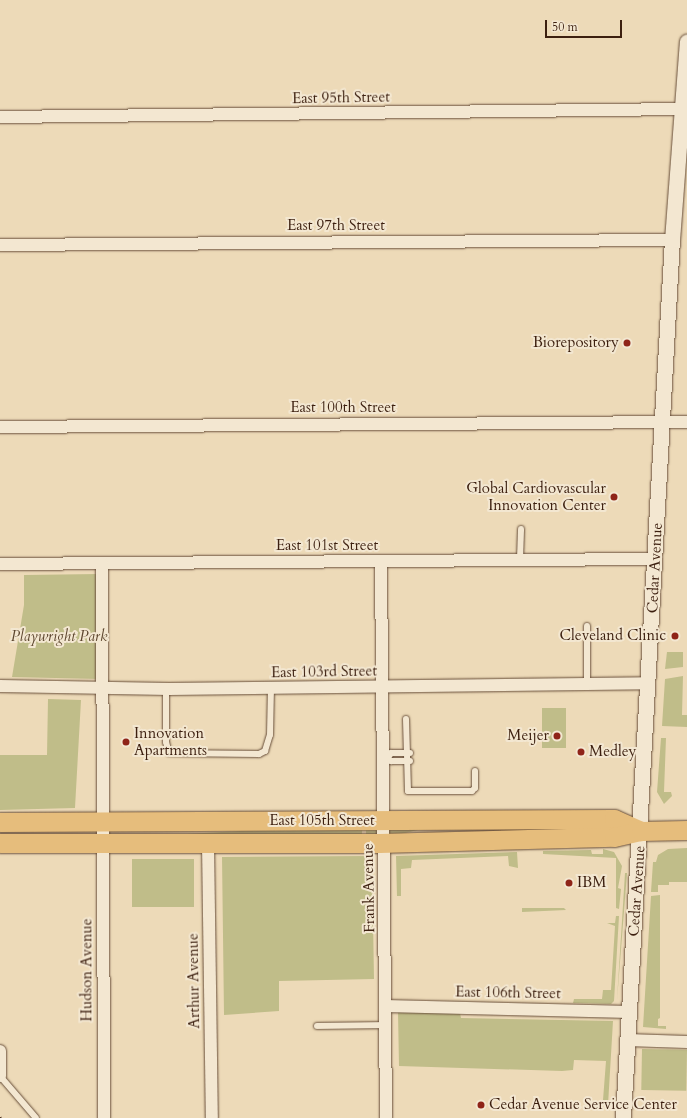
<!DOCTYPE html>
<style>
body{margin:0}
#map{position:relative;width:687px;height:1118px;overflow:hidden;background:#eddab8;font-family:Cardo,serif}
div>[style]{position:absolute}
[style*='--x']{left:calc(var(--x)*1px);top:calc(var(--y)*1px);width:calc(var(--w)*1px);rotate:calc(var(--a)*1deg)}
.green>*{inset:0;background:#c0bd89;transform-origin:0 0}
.roads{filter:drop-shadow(0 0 1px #684e39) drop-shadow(0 0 1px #684e39)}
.service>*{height:6px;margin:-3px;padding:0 3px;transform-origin:3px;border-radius:3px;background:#f3e7d1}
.minor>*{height:12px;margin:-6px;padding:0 6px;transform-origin:6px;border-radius:6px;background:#f3e7d1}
.tertiary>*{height:15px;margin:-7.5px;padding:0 7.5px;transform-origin:7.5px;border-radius:7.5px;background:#f3e7d1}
.primary>*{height:19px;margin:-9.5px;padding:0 9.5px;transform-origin:9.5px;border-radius:9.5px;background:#e6bd7c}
.rail>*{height:3px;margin-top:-1.5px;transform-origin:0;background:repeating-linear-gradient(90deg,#3c1f0f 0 7px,transparent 0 14px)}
.dots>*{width:11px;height:11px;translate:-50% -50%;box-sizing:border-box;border:2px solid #f3e7d1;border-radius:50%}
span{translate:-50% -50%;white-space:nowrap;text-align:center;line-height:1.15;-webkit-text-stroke:4px #f3e7d1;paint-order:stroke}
.street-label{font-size:15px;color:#3c1f0f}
.poi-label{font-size:15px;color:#3c1f0f}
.right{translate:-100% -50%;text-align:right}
.left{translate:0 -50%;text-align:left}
.park-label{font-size:15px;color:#5d462e;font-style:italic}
.scale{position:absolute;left:545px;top:20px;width:77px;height:18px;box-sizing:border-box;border:2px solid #3c1f0f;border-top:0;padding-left:5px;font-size:12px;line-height:14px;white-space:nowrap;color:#3c1f0f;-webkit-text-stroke:3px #f3e7d1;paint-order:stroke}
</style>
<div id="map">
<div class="green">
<div style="clip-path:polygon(98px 574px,99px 679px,12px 677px,24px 605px,24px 575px)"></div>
<div style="clip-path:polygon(667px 652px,683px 652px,683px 667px,665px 669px)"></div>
<div style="clip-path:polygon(683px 676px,682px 715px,687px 715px,687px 727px,662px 726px,665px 679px)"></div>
<div style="clip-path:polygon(48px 699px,81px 700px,75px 808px,0 810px,0 755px,47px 755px)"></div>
<div style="left:542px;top:708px;width:24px;height:40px"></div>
<div style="clip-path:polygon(661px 738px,666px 738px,664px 792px,671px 792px,672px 796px,664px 804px,657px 792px)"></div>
<div style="clip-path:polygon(262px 827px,362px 827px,362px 836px,186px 834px,240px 831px)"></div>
<div style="clip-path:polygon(366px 827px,483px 829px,418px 830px,392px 836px,366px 836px)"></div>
<div style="clip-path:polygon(687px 848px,687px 882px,669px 882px,669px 885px,658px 885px,658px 892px,651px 892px,653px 862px,656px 862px,658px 855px,668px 849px)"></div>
<div style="clip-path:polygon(603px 849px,614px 852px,622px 866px,618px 888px,621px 889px,619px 909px,616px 908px,616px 858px,543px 854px,543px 851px,591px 850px,592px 854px,603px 854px)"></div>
<div style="clip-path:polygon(517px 852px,518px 868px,509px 866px,508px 856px,412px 860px,411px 868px,401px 869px,401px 896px,397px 896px,396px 856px)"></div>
<div style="clip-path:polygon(372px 856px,374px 979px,279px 981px,279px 1011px,224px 1015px,222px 857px)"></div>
<div style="left:132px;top:859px;width:62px;height:48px"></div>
<div style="clip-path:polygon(625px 873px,627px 873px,617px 1000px)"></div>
<div style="clip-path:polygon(660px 895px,660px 1018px,658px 1019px,658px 1026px,666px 1026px,666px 1029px,643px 1027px,651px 896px)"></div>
<div style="clip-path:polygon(522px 908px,564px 908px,566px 910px,522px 912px)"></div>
<div style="clip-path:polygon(616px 916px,619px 916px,614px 1001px,611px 1004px,573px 1003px,574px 999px,602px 999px,603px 990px,611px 990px,615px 926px,607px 923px,615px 923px)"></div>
<div style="clip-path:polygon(398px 1012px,460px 1013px,461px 1018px,613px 1021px,608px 1105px,603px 1100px,606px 1061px,574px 1060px,573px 1070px,562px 1071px,399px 1066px)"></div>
<div style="left:642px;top:1049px;width:45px;height:41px;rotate:1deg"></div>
</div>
<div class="roads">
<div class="service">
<div style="--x:520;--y:559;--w:30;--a:-88"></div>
<div style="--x:587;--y:626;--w:58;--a:90"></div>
<div style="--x:166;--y:689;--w:53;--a:90"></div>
<div style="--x:166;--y:742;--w:11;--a:75"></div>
<div style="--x:169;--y:753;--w:90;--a:0.6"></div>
<div style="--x:259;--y:754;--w:7;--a:-27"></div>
<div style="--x:265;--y:751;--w:17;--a:-73"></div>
<div style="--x:270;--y:735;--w:47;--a:-88.8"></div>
<div style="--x:406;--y:719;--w:72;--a:88.4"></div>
<div style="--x:408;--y:791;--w:64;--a:0"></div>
<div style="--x:472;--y:791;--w:4;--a:-45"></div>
<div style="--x:475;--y:788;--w:17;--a:-90"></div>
<div style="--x:383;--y:758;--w:9;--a:21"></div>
<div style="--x:391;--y:761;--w:19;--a:0"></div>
<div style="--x:388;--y:758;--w:6;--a:-59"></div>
<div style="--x:391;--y:753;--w:19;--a:0"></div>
<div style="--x:317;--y:1026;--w:69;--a:-0.8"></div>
<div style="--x:0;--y:1076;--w:55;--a:49.4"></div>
</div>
<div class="minor">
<div style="--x:0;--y:117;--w:683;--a:-0.67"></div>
<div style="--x:0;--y:245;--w:672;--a:-0.43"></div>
<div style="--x:0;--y:427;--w:687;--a:-0.42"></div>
<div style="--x:381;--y:561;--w:557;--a:89.49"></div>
<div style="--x:0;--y:564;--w:655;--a:-0.44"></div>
<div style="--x:102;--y:564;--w:554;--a:89.79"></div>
<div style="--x:0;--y:686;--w:169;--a:1"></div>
<div style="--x:169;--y:689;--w:480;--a:-0.7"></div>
<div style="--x:208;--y:843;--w:275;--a:89.2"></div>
<div style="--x:385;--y:1006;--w:245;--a:1.4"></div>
<div style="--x:627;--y:1040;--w:60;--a:1.9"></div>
<div style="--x:0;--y:1051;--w:25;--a:90"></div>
</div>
<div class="tertiary">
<div style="--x:623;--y:1118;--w:879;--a:-86.81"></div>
<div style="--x:672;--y:240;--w:199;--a:-85.7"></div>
</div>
<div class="primary">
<div style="--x:0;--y:822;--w:614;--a:-0.28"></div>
<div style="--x:614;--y:819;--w:30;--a:24"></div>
<div style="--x:0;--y:843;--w:379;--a:0"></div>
<div style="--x:379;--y:843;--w:235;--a:-1.5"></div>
<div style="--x:614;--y:837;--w:28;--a:-13"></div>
<div style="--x:641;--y:831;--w:46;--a:-1.2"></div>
</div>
</div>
<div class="rail">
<div style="--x:0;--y:1117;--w:1;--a:45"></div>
</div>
<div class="dots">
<div style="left:627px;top:343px;background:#8f2418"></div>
<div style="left:614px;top:497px;background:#8f2418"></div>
<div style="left:675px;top:636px;background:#8f2418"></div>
<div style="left:557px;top:736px;background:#8f2418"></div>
<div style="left:126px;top:742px;background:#8f2418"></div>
<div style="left:581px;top:752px;background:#8f2418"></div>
<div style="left:569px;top:883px;background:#8f2418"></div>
<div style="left:481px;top:1105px;background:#8f2418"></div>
</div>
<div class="street-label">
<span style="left:341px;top:98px;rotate:-1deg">East 95th Street</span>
<span style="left:336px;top:226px">East 97th Street</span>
<span style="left:343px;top:408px">East 100th Street</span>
<span style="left:327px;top:546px">East 101st Street</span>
<span style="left:655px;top:568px;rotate:-87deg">Cedar Avenue</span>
<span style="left:324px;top:672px;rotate:-1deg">East 103rd Street</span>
<span style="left:322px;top:821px">East 105th Street</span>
<span style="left:369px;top:888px;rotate:-91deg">Frank Avenue</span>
<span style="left:637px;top:891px;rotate:-86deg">Cedar Avenue</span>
<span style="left:87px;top:970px;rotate:-90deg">Hudson Avenue</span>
<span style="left:194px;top:981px;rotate:-91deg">Arthur Avenue</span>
<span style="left:508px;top:993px;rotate:1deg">East 106th Street</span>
</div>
<div class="poi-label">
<span class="right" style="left:619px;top:343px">Biorepository</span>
<span class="right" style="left:606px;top:497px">Global Cardiovascular<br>Innovation Center</span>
<span class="right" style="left:666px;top:636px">Cleveland Clinic</span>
<span class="left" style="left:134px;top:742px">Innovation<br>Apartments</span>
<span class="right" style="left:549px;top:736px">Meijer</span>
<span class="left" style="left:589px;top:752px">Medley</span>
<span class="left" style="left:577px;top:883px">IBM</span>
<span class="left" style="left:489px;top:1105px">Cedar Avenue Service Center</span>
</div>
<div class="park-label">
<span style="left:59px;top:637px">Playwright Park</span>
</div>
<div class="scale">50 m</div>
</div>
